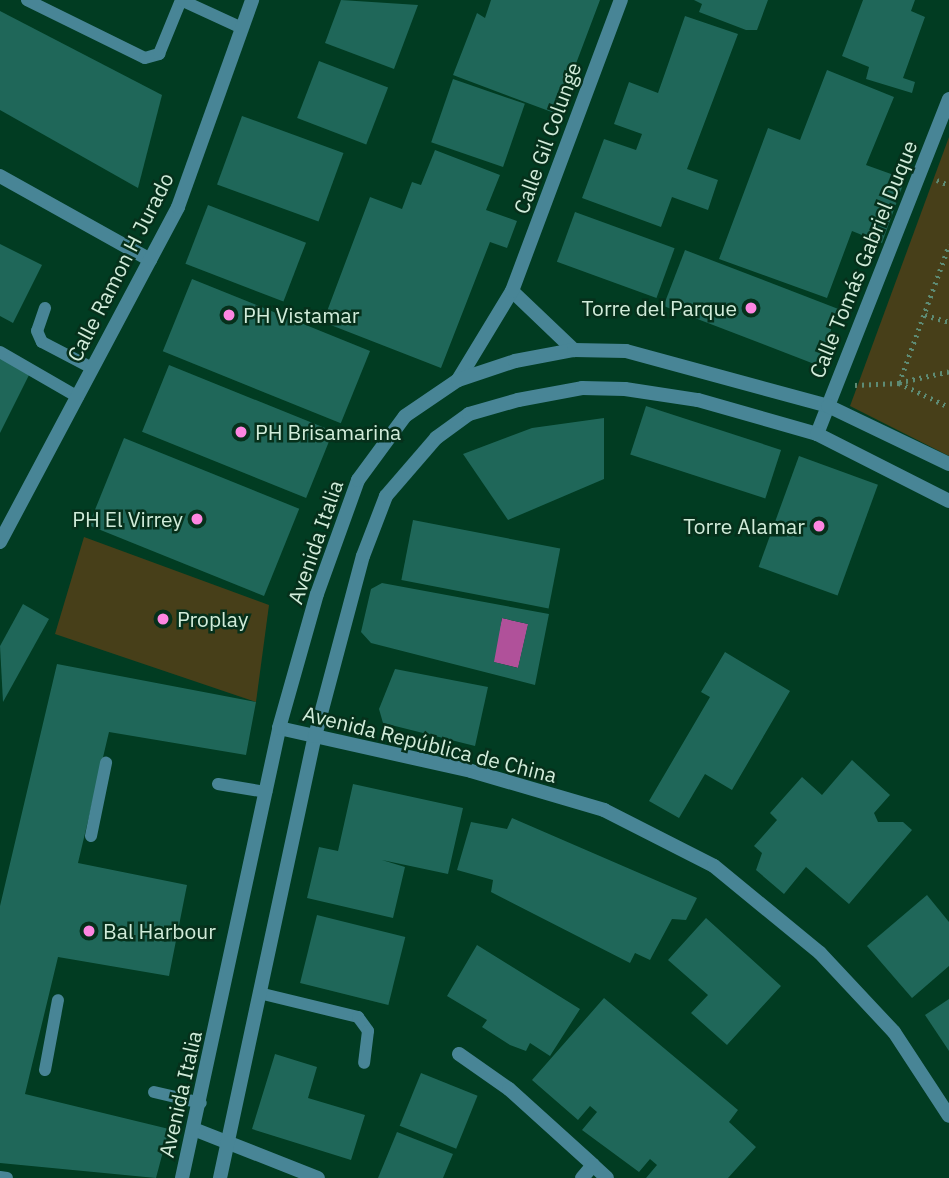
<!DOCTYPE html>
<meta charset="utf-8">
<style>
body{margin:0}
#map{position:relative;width:949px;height:1178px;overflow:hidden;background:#013c22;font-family:"IBM Plex Sans",sans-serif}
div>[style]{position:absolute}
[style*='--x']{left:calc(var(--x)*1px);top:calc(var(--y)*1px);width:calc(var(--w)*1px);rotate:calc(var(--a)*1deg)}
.green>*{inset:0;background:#473f19}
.water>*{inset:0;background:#b0519a;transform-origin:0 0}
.building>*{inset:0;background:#1f6759;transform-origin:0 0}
.path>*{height:4.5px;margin-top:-2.25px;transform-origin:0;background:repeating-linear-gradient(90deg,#5e8b74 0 2px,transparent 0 7px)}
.service>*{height:12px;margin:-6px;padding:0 6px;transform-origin:6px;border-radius:6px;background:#488596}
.minor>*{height:14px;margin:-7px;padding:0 7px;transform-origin:7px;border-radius:7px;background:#488596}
.tertiary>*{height:14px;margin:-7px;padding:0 7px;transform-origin:7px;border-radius:7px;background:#488596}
.dots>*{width:19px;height:19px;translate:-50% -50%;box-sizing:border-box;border:4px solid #06301b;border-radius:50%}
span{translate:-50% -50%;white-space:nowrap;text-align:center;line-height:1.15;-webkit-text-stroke:5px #06301b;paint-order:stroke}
.street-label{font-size:21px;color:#d1ecda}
.poi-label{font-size:21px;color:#d1ecda}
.right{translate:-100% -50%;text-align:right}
.left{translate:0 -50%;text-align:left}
</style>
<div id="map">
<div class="green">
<div style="clip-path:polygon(949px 137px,949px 456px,850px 406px)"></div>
<div style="clip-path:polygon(84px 537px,269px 605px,256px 702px,55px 634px)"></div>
</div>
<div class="water">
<div style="left:502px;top:618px;width:27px;height:45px;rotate:13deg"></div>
</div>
<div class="building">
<div style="clip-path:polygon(341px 0,418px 5px,394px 69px,325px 43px)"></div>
<div style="clip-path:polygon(491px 0,600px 0,557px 114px,453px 75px,477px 13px,485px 18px)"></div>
<div style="clip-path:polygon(694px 0,768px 0,757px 30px,746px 30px,699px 12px,702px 4px)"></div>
<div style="clip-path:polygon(863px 0,915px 0,911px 11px,925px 17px,903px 78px,915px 82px,912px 93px,866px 79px,869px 67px,842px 56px)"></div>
<div style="clip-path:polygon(0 11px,162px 95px,138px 188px,0 110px)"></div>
<div style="clip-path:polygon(685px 16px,738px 34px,687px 169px,718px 180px,708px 210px,672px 197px,661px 227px,582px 198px,604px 139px,636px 150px,642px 134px,614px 124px,620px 107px,629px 82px,658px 93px)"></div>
<div style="left:319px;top:61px;width:74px;height:61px;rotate:21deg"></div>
<div style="clip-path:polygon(827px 70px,894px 97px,866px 165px,905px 179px,882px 243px,852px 231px,827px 298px,719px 259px,768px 128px,800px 140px)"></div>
<div style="left:453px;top:79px;width:76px;height:67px;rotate:19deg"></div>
<div style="left:242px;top:116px;width:108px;height:73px;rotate:20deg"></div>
<div style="clip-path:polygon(435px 150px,500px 175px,486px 210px,517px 221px,507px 248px,490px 242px,441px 368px,323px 322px,370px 197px,402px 209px,412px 182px,421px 185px)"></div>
<div style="left:208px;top:205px;width:105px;height:63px;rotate:21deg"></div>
<div style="left:575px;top:212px;width:106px;height:53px;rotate:20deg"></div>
<div style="clip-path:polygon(0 244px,42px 265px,13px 323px,0 316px)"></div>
<div style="left:685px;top:250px;width:165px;height:60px;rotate:21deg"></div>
<div style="left:192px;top:279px;width:192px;height:78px;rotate:22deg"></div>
<div style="clip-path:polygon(0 357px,30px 373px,0 433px)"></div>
<div style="left:169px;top:365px;width:177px;height:72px;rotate:22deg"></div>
<div style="left:646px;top:406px;width:142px;height:51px;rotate:18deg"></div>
<div style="clip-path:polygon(604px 418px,604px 479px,508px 520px,463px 454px,532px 428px)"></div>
<div style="left:124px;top:438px;width:189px;height:94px;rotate:22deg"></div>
<div style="left:799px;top:456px;width:84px;height:118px;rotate:20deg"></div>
<div style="left:413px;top:520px;width:150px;height:61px;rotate:11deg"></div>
<div style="clip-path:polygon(evenodd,382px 583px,549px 614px,535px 685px,371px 643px,361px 632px,371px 589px,382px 583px,502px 618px,528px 624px,518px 668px,494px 662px,502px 618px)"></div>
<div style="clip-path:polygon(23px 604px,49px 619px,3px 702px,0 646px)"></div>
<div style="clip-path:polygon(725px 652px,790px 691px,732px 790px,705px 774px,679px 818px,649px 801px,710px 697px,701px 692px)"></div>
<div style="clip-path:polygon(57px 664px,256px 702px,246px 755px,109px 732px,78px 863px,187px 885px,169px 976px,58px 957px,25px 1094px,169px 1129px,156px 1178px,0 1163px,0 906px)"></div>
<div style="clip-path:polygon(395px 669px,488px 687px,475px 746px,383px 723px,379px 709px)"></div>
<div style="clip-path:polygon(852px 760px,890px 795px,874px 813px,878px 822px,903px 822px,912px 830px,849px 904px,806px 867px,784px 894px,756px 870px,762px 853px,754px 846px,777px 820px,770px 813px,802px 777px,822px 795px)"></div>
<div style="clip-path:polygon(353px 784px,463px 808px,448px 874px,382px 860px,405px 867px,393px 918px,307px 898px,319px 847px,338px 851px)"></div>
<div style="clip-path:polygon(512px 818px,697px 898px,686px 920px,672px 919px,650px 960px,635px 953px,630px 963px,491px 892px,493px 880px,457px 870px,471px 822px,507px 829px)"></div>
<div style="clip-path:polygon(927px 895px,949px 922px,949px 966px,912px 998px,867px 946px)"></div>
<div style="left:317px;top:915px;width:91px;height:70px;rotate:14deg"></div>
<div style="clip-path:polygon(706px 918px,781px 986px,727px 1045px,691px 1013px,708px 995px,668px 960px)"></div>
<div style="clip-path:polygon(477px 945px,580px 1009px,550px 1056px,530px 1043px,526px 1051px,510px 1045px,482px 1027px,487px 1020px,447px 996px)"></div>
<div style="clip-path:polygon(604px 998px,738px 1110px,729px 1122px,756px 1147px,728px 1178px,646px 1178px,657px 1165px,650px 1159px,639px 1172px,582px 1130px,597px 1112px,590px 1106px,578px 1120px,532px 1080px)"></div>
<div style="clip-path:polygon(949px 999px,949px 1051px,925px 1015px)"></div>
<div style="clip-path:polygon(275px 1054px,317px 1067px,308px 1098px,365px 1115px,351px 1160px,252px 1129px)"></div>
<div style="left:421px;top:1073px;width:61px;height:57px;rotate:22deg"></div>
<div style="clip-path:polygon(397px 1132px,453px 1154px,443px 1178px,378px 1178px)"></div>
</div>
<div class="path">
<div style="--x:937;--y:180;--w:13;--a:23"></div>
<div style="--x:925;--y:315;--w:25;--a:16"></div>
<div style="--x:949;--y:372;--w:51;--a:167.6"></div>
<div style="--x:899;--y:383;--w:55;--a:25.6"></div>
<div style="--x:855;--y:385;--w:44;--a:-2.6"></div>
<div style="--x:899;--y:383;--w:147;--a:-70.1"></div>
</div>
<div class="service">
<div style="--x:27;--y:0;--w:131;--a:26.2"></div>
<div style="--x:145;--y:58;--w:15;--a:-16"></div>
<div style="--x:159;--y:54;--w:58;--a:-67.8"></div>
<div style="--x:181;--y:0;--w:67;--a:24.7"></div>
<div style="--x:45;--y:308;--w:24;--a:109"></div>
<div style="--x:37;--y:331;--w:12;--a:66"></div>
<div style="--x:42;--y:342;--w:56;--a:27.5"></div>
<div style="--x:0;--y:352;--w:90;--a:30"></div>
<div style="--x:218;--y:784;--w:49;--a:9.5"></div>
<div style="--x:91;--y:836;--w:75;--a:-78.4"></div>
<div style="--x:259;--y:993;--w:102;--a:13.6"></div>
<div style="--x:358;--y:1017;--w:17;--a:54"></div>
<div style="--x:368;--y:1031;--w:32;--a:97"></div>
<div style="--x:45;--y:1070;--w:71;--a:-79.5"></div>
<div style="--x:154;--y:1092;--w:48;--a:13.2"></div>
<div style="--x:0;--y:1177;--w:7;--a:8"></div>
</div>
<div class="minor">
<div style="--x:0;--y:176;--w:172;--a:29.2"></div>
<div style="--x:512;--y:291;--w:86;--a:43.6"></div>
<div style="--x:458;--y:380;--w:104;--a:-58.8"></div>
<div style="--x:512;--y:291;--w:311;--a:-69.5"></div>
<div style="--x:817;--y:434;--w:360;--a:-68.5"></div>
<div style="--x:0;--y:542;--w:379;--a:-62"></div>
<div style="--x:178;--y:207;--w:220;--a:-70.3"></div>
<div style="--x:279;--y:728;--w:197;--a:12.6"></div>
<div style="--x:471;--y:771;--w:139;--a:16.3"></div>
<div style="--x:604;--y:810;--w:123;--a:27"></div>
<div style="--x:714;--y:866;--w:137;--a:39.4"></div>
<div style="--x:820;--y:953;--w:108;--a:46.9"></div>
<div style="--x:894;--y:1032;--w:100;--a:56.8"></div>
<div style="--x:459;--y:1054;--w:61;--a:35"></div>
<div style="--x:509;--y:1089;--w:113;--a:42.1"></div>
<div style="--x:593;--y:1165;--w:17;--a:130"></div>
<div style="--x:196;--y:1130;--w:131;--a:21.5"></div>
<div style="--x:593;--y:1165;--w:19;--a:43"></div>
</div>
<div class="tertiary">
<div style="--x:182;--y:1178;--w:460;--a:-77.8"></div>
<div style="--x:279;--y:728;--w:139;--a:-74.2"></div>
<div style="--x:317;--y:594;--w:121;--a:-70.2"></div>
<div style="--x:358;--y:480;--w:79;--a:-53.7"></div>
<div style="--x:405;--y:416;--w:64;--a:-34.2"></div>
<div style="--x:458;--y:380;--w:60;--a:-18.4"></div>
<div style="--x:515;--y:361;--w:60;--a:-10.6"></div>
<div style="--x:574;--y:350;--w:52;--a:1.1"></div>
<div style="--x:626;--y:351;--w:209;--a:15.2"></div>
<div style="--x:828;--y:406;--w:134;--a:25.6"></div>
<div style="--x:220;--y:1178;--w:452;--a:-77.9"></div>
<div style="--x:315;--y:736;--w:186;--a:-75.1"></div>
<div style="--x:363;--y:556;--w:64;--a:-69"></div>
<div style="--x:386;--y:496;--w:77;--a:-49.2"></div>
<div style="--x:436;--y:438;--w:41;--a:-36"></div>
<div style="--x:469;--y:414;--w:51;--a:-15.9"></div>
<div style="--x:518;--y:400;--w:65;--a:-10.6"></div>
<div style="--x:582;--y:388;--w:43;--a:1.3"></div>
<div style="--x:625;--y:389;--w:74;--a:8.6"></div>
<div style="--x:698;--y:400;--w:124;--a:15.9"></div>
<div style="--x:817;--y:434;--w:148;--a:26.9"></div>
</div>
<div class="dots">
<div style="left:751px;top:308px;background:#fe86e1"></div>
<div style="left:229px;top:315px;background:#fe86e1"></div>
<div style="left:241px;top:432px;background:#fe86e1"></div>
<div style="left:197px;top:519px;background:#fe86e1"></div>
<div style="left:819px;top:526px;background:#fe86e1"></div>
<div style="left:163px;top:619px;background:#fe86e1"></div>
<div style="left:89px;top:931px;background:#fe86e1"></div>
</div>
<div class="street-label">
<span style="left:547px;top:138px;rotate:-70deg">Calle Gil Colunge</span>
<span style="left:863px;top:259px;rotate:-68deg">Calle Tomás Gabriel Duque</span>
<span style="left:120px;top:267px;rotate:-63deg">Calle Ramon H Jurado</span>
<span style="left:315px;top:542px;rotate:-71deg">Avenida Italia</span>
<span style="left:430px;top:744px;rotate:14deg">Avenida República de China</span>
<span style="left:180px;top:1094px;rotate:-77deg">Avenida Italia</span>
</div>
<div class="poi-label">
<span class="right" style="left:737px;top:308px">Torre del Parque</span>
<span class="left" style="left:243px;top:315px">PH Vistamar</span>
<span class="left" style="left:255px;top:432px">PH Brisamarina</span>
<span class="right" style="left:183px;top:519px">PH El Virrey</span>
<span class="right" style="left:805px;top:526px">Torre Alamar</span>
<span class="left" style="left:177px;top:619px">Proplay</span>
<span class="left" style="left:103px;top:931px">Bal Harbour</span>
</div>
</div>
